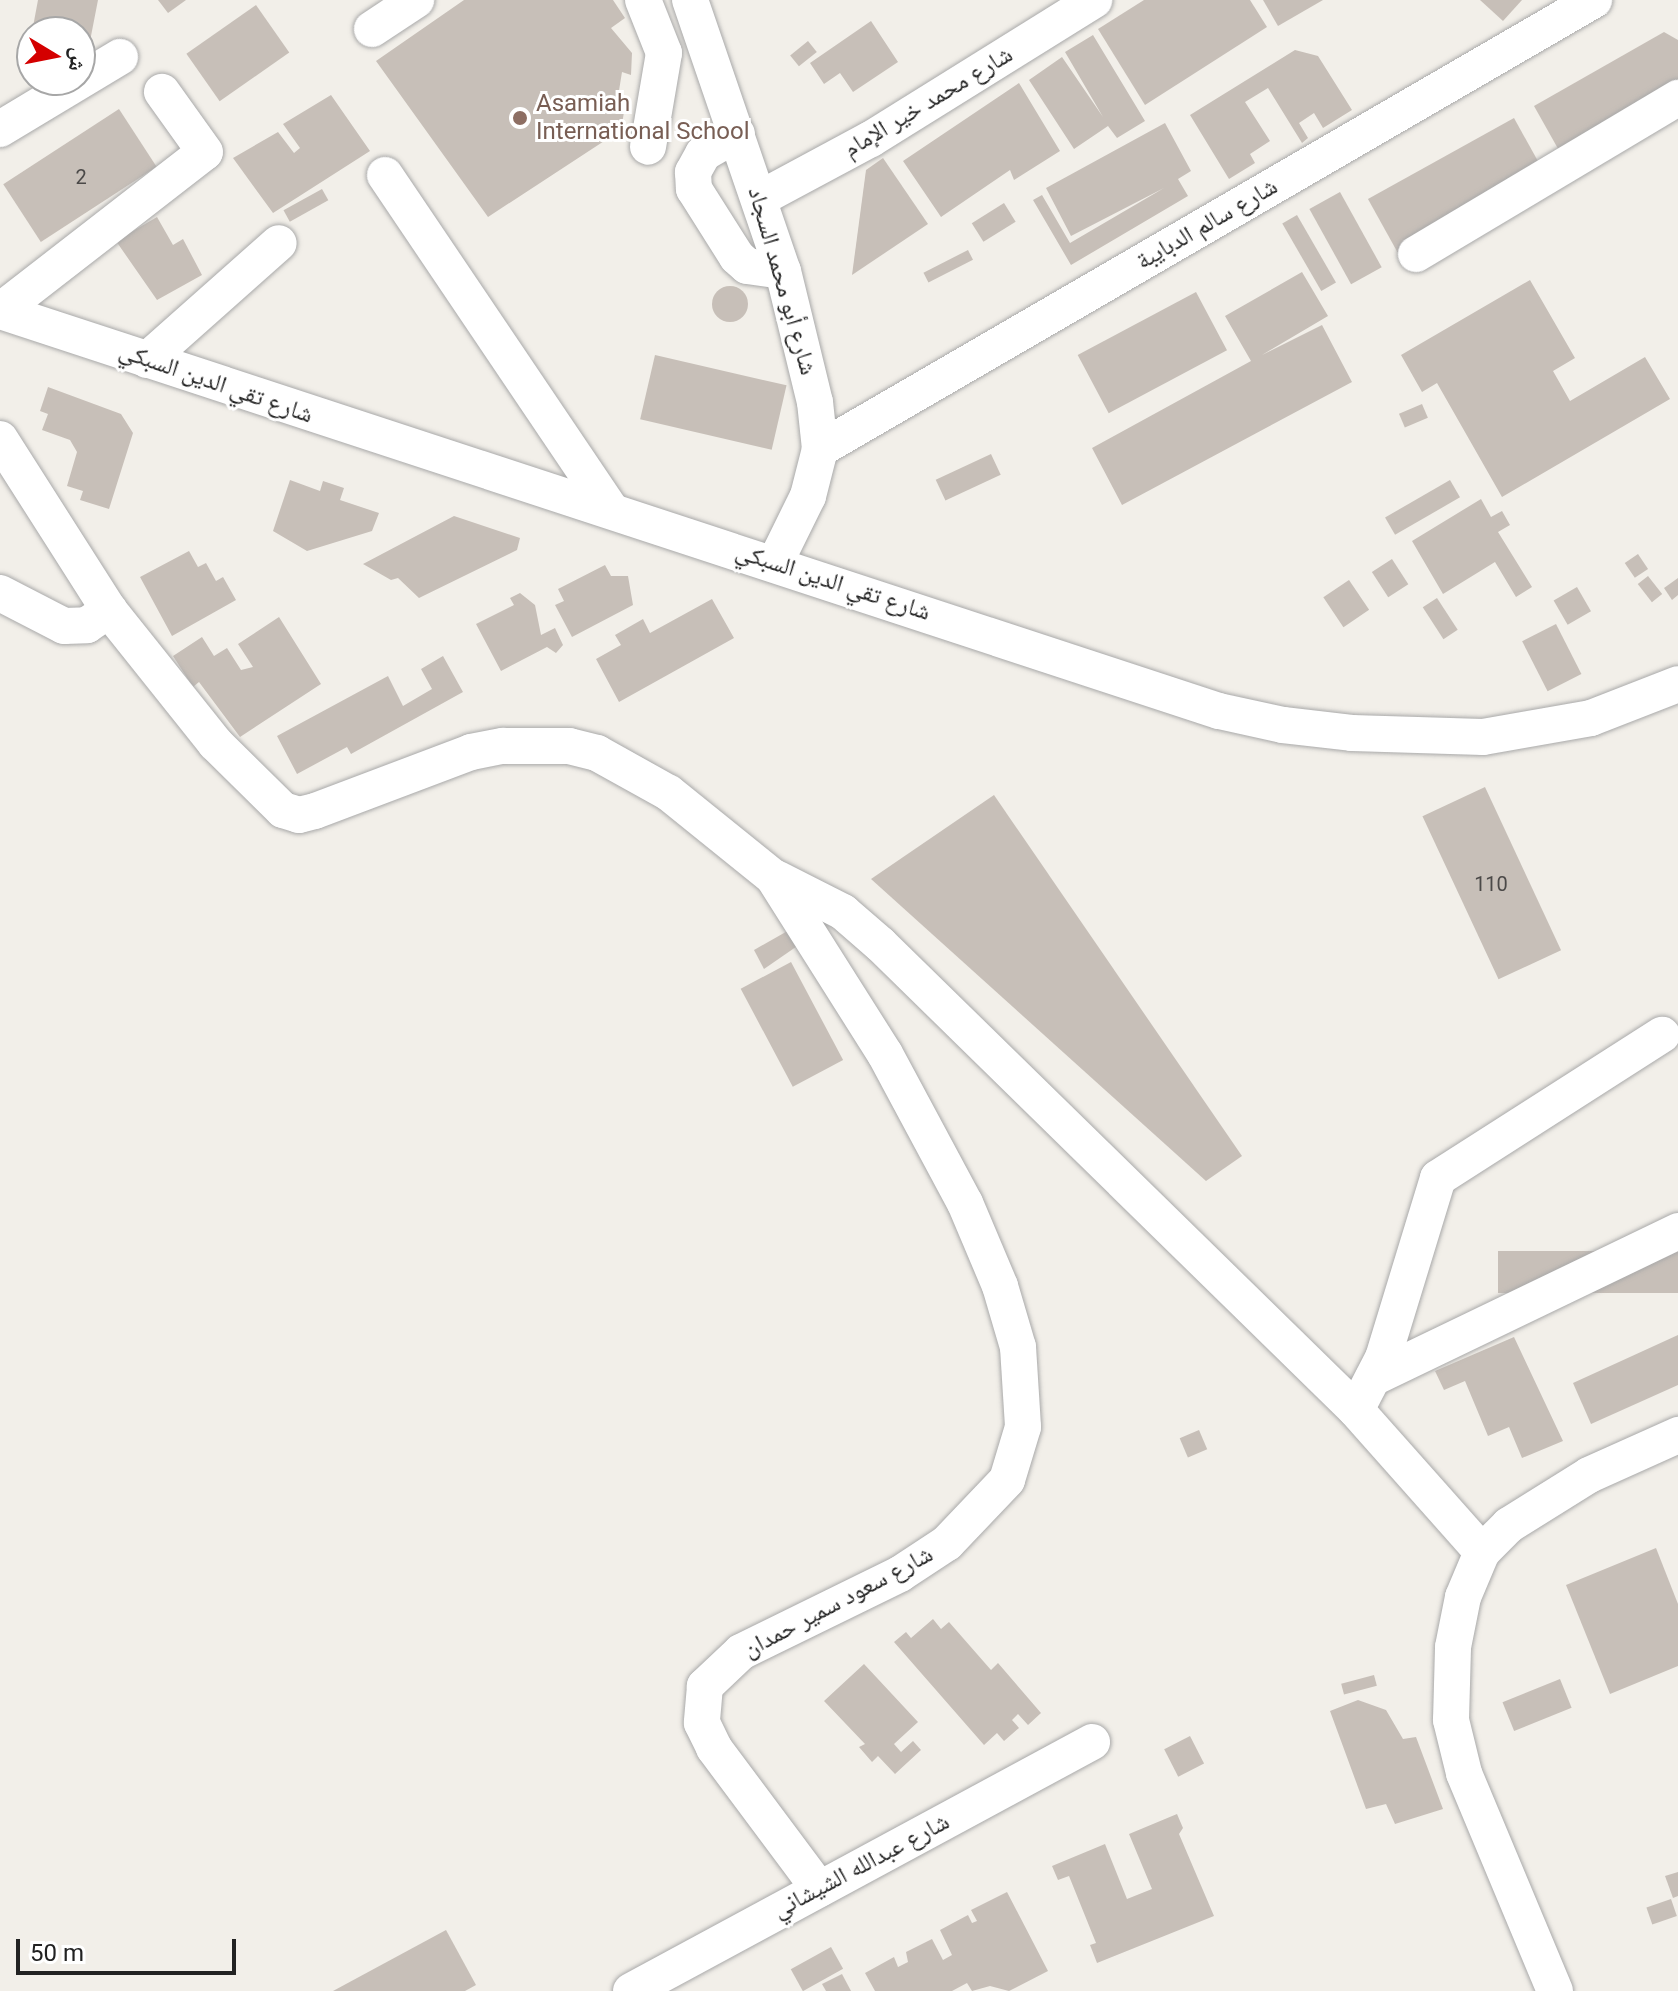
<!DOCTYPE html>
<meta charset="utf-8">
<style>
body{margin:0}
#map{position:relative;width:1678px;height:1991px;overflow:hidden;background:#f2efe9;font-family:Roboto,"Noto Naskh Arabic",sans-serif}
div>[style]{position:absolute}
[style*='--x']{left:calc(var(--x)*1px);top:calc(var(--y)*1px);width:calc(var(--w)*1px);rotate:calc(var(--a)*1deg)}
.building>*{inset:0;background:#c7bfb8;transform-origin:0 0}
.round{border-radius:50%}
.roads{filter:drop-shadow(0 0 2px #a9a9a9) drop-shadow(0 0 2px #a9a9a9)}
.minor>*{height:36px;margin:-18px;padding:0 18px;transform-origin:18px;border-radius:18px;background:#fff}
.dots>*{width:22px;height:22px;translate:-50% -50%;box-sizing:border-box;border:4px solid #fff;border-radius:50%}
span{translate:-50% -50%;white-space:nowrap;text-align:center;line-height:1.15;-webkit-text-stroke:6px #fff;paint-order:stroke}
.number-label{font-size:20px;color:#4b4948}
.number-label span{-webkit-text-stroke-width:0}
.street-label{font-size:24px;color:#222}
.education-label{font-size:24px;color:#785e54}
.left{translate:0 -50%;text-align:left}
.north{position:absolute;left:16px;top:16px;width:80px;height:80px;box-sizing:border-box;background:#fff;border:2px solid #a7a7a7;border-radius:50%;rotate:100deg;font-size:22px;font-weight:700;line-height:32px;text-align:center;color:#222}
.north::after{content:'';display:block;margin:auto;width:28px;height:36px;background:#d40000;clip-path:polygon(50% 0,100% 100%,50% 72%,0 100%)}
.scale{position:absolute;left:16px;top:1939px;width:220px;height:36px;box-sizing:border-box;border:4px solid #222;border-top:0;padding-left:10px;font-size:24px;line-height:28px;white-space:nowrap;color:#222;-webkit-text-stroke:6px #fff;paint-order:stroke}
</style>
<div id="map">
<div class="building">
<div style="clip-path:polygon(38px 0,98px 0,84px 72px,80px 32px,32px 32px)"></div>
<div style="clip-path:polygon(158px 0,186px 0,168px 13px)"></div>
<div style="clip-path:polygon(464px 0,613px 0,625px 18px,611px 28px,632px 53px,631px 75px,622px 72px,617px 103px,625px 106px,621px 130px,488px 217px,376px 61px)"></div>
<div style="clip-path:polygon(1144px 0,1250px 0,1267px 27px,1145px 105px,1098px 29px)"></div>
<div style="clip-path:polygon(1263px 0,1323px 0,1278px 26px)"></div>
<div style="clip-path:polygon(1480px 0,1522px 0,1503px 21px)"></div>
<div style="left:256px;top:5px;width:58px;height:85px;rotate:55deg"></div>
<div style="clip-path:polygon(871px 21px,898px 62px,853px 92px,840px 73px,824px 84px,810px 63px)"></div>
<div style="clip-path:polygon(1664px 32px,1678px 40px,1678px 87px,1561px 154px,1534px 106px)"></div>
<div style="clip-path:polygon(1093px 35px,1145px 121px,1117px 138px,1108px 126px,1074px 149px,1029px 80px,1062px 57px,1103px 117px,1065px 52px)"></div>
<div style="left:808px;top:41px;width:14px;height:23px;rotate:51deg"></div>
<div style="clip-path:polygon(1295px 50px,1318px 56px,1352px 110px,1323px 128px,1314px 113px,1299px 123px,1308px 138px,1302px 143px,1268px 88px,1245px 102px,1270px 141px,1250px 154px,1255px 163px,1229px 179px,1190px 115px)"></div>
<div style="clip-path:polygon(1019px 83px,1060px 151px,1014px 180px,1010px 170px,941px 217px,903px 161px)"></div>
<div style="clip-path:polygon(331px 95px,370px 151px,273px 213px,233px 158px,278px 132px,294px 153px,300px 148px,283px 124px)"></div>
<div style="left:119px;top:109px;width:69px;height:138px;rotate:57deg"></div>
<div style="left:1514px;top:118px;width:63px;height:167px;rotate:61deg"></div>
<div style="clip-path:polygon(1165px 123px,1191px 171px,1178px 179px,1188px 196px,1071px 265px,1033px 200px,1042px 195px,1070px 243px,1164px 188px,1071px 236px,1046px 188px)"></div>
<div style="clip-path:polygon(883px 158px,928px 224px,852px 275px,866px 170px)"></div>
<div style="left:322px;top:189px;width:13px;height:44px;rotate:61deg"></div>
<div style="left:1340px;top:192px;width:86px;height:35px;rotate:61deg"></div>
<div style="left:1004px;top:203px;width:22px;height:38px;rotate:58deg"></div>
<div style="left:1297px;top:215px;width:78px;height:17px;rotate:60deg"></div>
<div style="clip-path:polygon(157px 217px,173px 245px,183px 239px,202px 275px,157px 300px,116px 241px)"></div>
<div style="left:968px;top:250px;width:11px;height:50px;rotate:63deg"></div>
<div style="clip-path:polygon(1302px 272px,1328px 316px,1262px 355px,1322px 325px,1352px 382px,1122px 505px,1092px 448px,1251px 361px,1225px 316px)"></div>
<div style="clip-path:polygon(1530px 280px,1575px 358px,1553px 371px,1570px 401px,1645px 357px,1670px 399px,1502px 497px,1437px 383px,1422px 392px,1401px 355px)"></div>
<div class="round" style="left:712px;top:286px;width:36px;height:36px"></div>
<div style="left:1196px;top:292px;width:66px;height:134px;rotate:62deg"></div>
<div style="left:655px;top:355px;width:135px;height:66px;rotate:13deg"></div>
<div style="clip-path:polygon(48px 387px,121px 414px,133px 433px,109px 509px,80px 500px,83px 491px,67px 486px,77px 452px,70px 440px,42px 430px,48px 414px,40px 411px)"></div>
<div style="left:1422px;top:404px;width:15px;height:25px;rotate:67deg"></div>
<div style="left:991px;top:454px;width:23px;height:61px;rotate:65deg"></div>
<div style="clip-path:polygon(290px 480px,320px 491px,323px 481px,344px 488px,340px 500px,379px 513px,372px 531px,307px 551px,273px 531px)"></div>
<div style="left:1450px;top:480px;width:20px;height:75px;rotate:60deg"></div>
<div style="clip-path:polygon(1481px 499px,1491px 517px,1502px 511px,1510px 525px,1498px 532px,1532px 587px,1516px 597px,1495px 562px,1443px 594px,1412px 541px)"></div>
<div style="clip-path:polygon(454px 516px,520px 538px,517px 550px,419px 598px,398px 578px,391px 580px,363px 564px)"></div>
<div style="clip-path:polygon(189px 551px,198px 567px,206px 563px,216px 581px,223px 577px,236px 600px,172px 636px,140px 577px)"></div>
<div style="left:1638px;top:554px;width:18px;height:16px;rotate:56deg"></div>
<div style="left:1392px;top:559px;width:30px;height:24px;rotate:57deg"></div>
<div style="clip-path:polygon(605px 565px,611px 576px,628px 576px,633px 605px,572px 637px,555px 605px,564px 601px,558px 589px)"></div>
<div style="left:1648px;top:576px;width:23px;height:13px;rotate:52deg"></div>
<div style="clip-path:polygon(1678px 578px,1678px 595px,1672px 600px,1664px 588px)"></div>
<div style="left:1349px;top:580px;width:36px;height:31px;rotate:56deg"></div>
<div style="left:1577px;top:587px;width:28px;height:27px;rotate:60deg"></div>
<div style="clip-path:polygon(520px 593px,535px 605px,541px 635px,555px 628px,563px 645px,556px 653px,547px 647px,501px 671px,476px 624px,514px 605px,510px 598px)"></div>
<div style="left:1437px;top:598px;width:38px;height:17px;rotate:57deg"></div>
<div style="clip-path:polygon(712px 599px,734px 638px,619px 702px,596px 659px,621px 645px,615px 635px,643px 619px,650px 633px)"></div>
<div style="clip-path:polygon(279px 617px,321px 684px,240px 737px,199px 682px,193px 687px,173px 656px,202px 637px,214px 656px,227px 648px,241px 670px,253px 667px,238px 644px)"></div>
<div style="left:1556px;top:624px;width:56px;height:38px;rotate:63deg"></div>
<div style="clip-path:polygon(443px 656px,463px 692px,351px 754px,347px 747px,297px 774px,277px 736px,388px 676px,403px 706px,432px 689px,421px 669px)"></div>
<div style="left:1485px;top:787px;width:180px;height:69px;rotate:65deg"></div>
<div style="clip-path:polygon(994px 795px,1242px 1156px,1206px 1181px,871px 879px)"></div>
<div style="clip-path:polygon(798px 925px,806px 940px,764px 969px,754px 950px)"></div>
<div style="left:791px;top:962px;width:111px;height:57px;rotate:62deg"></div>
<div style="left:1678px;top:1251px;width:42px;height:180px;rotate:90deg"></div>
<div style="clip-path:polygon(1678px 1335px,1678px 1385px,1591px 1424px,1573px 1383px)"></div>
<div style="clip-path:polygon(1514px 1337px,1563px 1441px,1522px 1458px,1509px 1427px,1488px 1436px,1465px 1381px,1444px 1390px,1435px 1371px)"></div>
<div style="left:1199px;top:1430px;width:21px;height:21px;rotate:67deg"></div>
<div style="clip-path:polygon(1656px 1548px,1678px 1604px,1678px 1666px,1610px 1694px,1566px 1585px)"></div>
<div style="clip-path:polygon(933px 1619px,941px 1629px,949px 1622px,991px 1670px,998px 1663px,1041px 1713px,1028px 1725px,1018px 1714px,1012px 1720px,1019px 1728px,1004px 1741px,997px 1733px,984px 1745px,894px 1642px,906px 1632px,911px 1638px)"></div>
<div style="clip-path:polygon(864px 1664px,918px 1722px,894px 1744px,901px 1752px,913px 1741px,921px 1750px,895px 1774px,878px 1756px,872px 1762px,859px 1747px,865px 1744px,824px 1701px)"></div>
<div style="left:1374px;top:1675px;width:11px;height:34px;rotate:75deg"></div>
<div style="left:1560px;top:1679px;width:31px;height:62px;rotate:68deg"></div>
<div style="clip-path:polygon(1358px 1700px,1386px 1710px,1403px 1739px,1416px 1737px,1443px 1809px,1395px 1824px,1386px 1804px,1366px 1809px,1330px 1711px)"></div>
<div style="left:1190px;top:1736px;width:31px;height:29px;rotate:63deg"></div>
<div style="clip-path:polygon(1177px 1814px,1183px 1828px,1179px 1834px,1214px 1916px,1097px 1963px,1090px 1945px,1096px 1943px,1069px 1876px,1058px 1880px,1052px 1866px,1105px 1844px,1127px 1899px,1152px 1889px,1129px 1834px)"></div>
<div style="clip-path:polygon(1678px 1872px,1678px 1896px,1673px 1898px,1665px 1876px)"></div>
<div style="clip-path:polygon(1007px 1892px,1048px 1971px,1009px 1991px,990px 1986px,972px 1991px,967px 1983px,952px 1991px,875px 1991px,865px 1973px,894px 1957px,898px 1967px,908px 1962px,906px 1952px,932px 1939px,943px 1960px,952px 1955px,940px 1930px,968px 1915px,972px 1923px,977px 1921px,971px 1910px)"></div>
<div style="left:1671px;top:1899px;width:18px;height:26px;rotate:71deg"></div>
<div style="clip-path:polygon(446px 1930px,476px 1985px,465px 1991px,333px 1991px)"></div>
<div style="left:831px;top:1947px;width:25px;height:46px;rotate:61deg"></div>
<div style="clip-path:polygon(842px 1974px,851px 1991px,826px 1991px,822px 1984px)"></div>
</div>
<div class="roads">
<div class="minor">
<div style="--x:643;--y:0;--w:57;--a:68.4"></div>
<div style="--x:664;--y:53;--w:95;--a:99.7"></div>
<div style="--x:690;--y:0;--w:287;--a:71.1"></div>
<div style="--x:783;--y:271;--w:135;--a:76.3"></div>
<div style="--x:815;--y:402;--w:47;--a:83.9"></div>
<div style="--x:820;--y:449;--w:49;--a:104.3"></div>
<div style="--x:808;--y:496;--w:75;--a:116.2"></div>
<div style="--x:372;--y:29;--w:53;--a:-33.4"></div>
<div style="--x:0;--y:129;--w:140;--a:-31"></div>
<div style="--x:737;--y:134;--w:39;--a:150"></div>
<div style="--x:703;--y:154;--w:21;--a:119"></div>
<div style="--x:693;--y:172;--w:17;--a:87"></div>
<div style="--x:694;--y:189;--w:80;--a:57.7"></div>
<div style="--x:737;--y:257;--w:13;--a:42"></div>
<div style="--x:747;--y:266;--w:36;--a:8"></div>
<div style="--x:385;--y:175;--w:404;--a:56"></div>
<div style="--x:759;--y:199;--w:127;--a:-28.2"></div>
<div style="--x:871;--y:139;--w:263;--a:-31.9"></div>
<div style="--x:1416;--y:254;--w:305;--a:-30.8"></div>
<div style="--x:0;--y:311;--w:1283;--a:18.17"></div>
<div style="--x:1219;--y:711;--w:66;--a:12.3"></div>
<div style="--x:1283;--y:725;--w:69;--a:6.6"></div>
<div style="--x:1352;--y:733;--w:131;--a:1.7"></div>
<div style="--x:1483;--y:737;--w:110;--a:-10"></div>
<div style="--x:1591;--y:718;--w:93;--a:-21.3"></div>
<div style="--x:0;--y:311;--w:259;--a:-37.8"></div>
<div style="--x:205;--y:152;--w:74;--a:-125.6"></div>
<div style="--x:147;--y:360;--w:176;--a:-41.6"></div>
<div style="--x:0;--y:439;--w:203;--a:57.5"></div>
<div style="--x:109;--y:610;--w:170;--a:51.4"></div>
<div style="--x:215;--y:743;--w:95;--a:44.6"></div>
<div style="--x:283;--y:810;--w:17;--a:17"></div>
<div style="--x:299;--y:815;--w:16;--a:-14"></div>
<div style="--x:315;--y:811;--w:167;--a:-20.7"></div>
<div style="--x:471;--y:752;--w:33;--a:-11"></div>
<div style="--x:503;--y:746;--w:66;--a:0"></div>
<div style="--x:569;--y:746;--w:29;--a:14"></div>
<div style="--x:597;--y:753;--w:82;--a:29.1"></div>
<div style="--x:669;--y:793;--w:134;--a:38.9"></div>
<div style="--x:773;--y:877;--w:209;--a:57.7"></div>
<div style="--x:885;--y:1054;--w:169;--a:61.8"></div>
<div style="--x:965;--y:1203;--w:90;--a:67.1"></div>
<div style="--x:1000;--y:1286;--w:64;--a:73.6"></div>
<div style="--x:1018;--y:1347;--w:80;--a:86.4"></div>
<div style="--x:1023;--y:1427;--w:55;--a:106.8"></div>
<div style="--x:1007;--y:1480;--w:87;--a:133.6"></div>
<div style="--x:947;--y:1543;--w:56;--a:146.6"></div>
<div style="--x:900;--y:1574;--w:177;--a:153.9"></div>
<div style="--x:741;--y:1652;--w:50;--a:136.6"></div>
<div style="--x:705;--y:1686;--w:37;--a:95"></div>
<div style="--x:702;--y:1723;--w:28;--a:64"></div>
<div style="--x:714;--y:1748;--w:176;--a:53.3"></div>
<div style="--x:820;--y:449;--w:895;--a:-30.12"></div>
<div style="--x:0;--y:593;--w:72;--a:27.3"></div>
<div style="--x:64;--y:626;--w:23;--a:-2"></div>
<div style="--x:87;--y:625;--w:27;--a:-34"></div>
<div style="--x:778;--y:879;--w:73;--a:26.9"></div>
<div style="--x:843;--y:912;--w:49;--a:40.9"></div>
<div style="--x:880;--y:944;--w:666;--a:44.39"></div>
<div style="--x:1356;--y:1410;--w:190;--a:48.4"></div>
<div style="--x:1373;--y:1378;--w:339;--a:-25.7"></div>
<div style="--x:1356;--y:1410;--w:59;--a:-62.6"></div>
<div style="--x:1383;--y:1358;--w:188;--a:-73"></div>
<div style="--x:1438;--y:1178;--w:266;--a:-32.6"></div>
<div style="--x:631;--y:1991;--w:524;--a:-28.37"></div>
<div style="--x:1555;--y:1991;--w:236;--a:-112.7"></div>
<div style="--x:1464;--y:1773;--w:55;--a:-103.8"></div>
<div style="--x:1451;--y:1720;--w:73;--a:-88.4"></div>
<div style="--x:1453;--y:1647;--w:51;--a:-78.7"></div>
<div style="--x:1463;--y:1597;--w:49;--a:-67.1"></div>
<div style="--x:1482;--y:1552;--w:38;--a:-45"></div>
<div style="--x:1509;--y:1525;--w:94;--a:-32"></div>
<div style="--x:1589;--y:1475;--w:98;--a:-24.2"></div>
</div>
</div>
<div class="dots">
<div style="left:520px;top:118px;background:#8d6e63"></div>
</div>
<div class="number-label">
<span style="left:81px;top:177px">2</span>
<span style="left:1491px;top:884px">110</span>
</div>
<div class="street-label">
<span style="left:928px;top:102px;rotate:-31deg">شارع محمد خير الإمام</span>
<span style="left:1207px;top:224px;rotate:-30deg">شارع سالم الدبايبة</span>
<span style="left:782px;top:281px;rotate:74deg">شارع أبو محمد السجاد</span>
<span style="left:216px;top:383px;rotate:19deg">شارع تقي الدين السبكي</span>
<span style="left:833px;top:582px;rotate:18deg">شارع تقي الدين السبكي</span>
<span style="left:838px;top:1602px;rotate:-28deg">شارع سعود سمير حمدان</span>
<span style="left:861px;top:1866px;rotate:-28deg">شارع عبدالله الشيشاني</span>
</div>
<div class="education-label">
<span class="left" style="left:536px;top:118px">Asamiah<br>International School</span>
</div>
<div class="north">ش</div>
<div class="scale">50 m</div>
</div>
